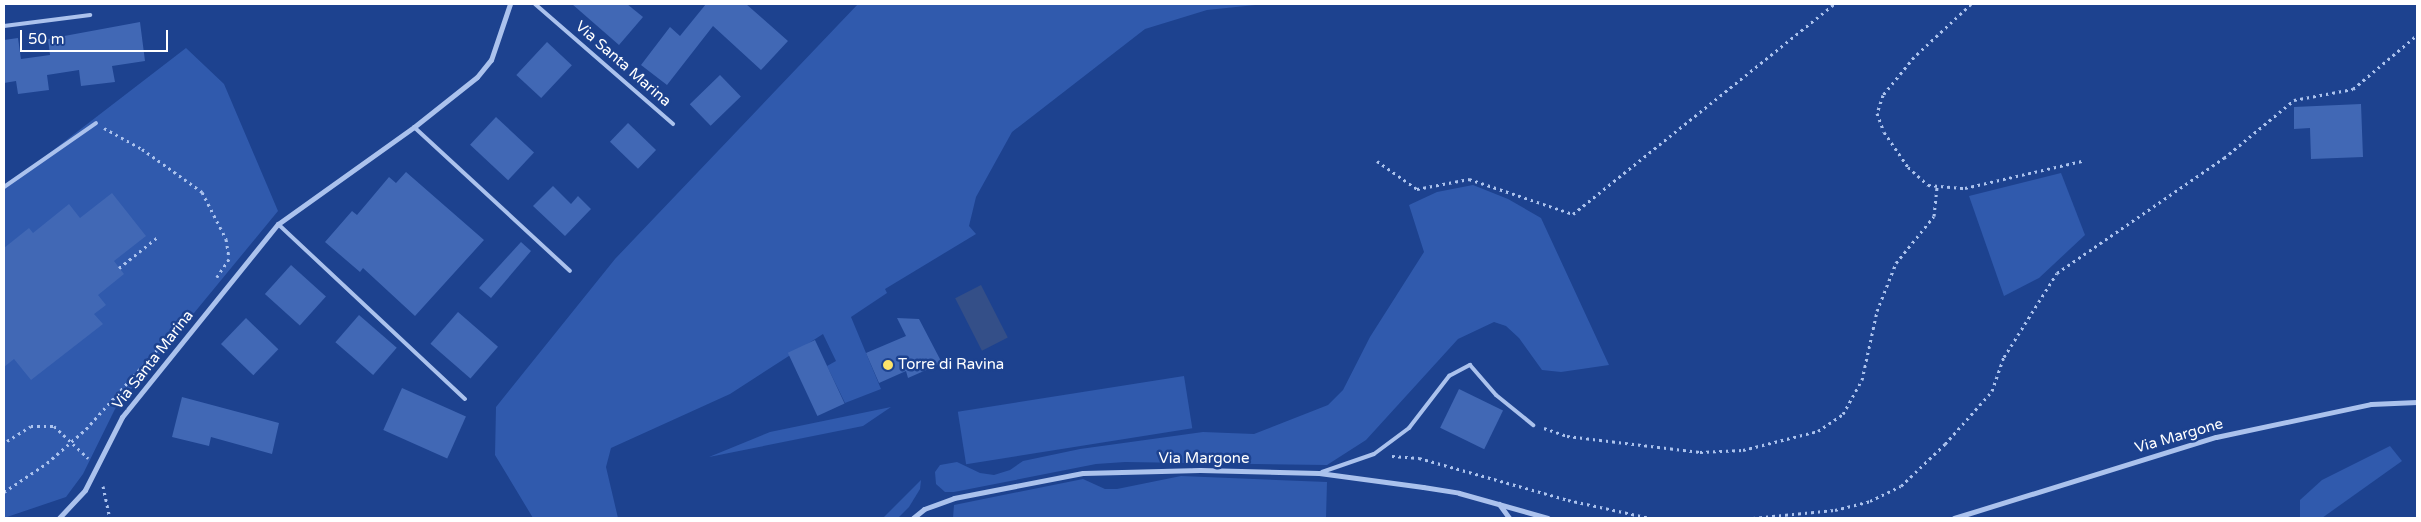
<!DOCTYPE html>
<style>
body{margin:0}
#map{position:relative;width:2421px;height:522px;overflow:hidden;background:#1d428f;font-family:"Varela Round",sans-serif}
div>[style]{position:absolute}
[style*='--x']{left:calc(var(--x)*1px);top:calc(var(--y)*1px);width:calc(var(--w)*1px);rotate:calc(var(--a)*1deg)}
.green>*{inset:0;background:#305aad;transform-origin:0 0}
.water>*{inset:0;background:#344f88;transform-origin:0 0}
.building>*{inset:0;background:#4168b5;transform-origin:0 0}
.path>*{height:3px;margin-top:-1.5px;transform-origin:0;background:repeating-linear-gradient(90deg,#abc2ed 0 2.5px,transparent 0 6.5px)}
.lane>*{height:4px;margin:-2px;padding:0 2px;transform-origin:2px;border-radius:2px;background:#abc2ed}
.street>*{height:5px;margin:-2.5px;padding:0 2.5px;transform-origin:2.5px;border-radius:2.5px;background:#abc2ed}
.dots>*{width:14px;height:14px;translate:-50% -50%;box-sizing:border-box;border:2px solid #1d428f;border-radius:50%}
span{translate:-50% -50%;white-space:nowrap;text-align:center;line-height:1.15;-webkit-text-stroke:5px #1d428f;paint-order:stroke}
.street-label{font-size:15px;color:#fff}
.poi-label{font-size:15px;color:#fff}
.left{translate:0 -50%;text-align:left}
.frame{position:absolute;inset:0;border:5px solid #fff;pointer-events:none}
.scale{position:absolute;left:20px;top:30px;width:148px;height:22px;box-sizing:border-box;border:2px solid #fff;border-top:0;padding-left:6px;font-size:15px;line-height:18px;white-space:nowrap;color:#fff;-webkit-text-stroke:4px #1d428f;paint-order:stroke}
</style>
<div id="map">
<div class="green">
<div style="clip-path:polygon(858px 4px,1265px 4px,1207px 10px,1145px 29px,1012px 132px,976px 197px,969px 226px,976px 234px,885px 289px,887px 293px,851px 317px,881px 389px,845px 403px,827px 366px,836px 361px,823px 334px,730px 394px,611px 448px,606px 467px,618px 518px,533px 518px,495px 455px,496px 407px,615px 259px)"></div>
<div style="clip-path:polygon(186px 48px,224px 84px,278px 211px,115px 409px,83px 474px,66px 497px,4px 518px,4px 188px)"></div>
<div style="clip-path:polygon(2061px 173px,2085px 235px,2039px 278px,2004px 296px,1969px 196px)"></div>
<div style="clip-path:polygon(1473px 185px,1508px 199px,1541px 218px,1609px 365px,1561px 372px,1542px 370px,1519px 338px,1506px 326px,1494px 322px,1458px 339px,1366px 440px,1327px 465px,1125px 462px,1096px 464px,954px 492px,945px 492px,936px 484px,935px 472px,940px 465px,957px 462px,980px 473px,994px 475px,1010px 470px,1023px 461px,1080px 449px,1203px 432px,1254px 434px,1328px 405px,1343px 390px,1370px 337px,1424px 252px,1409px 205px,1437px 192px)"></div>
<div style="left:1184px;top:376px;width:53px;height:229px;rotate:81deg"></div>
<div style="clip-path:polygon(891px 407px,863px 426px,709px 457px,770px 432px)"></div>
<div style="clip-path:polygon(2390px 446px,2402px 461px,2322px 518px,2300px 518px,2300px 500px,2322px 480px)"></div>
<div style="clip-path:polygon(1181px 476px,1327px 482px,1326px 518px,953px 518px,954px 505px,1083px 479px,1105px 489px,1117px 489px)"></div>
<div style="clip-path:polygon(921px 480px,920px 489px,909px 507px,898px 518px,883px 518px)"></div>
</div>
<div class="water">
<div style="left:981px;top:285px;width:59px;height:29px;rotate:63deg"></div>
</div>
<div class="building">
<div style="clip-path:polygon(572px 4px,627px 4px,643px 17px,619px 45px)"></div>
<div style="clip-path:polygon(706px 4px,746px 4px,788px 41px,761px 70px,713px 26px,667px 85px,641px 65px,670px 27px,680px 36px)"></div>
<div style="clip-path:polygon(140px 22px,145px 61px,112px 66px,115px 82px,81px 86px,79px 70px,47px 75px,49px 90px,18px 94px,16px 81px,4px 83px,4px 40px,18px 38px,21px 59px,50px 55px,48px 39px)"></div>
<div style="left:547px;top:42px;width:34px;height:45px;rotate:43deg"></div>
<div style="left:720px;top:75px;width:30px;height:42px;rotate:46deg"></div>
<div style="clip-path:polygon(2361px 104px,2363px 157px,2311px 159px,2310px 128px,2294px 129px,2294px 107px)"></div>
<div style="left:496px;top:117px;width:52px;height:38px;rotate:43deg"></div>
<div style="left:628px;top:123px;width:39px;height:26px;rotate:44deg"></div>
<div style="clip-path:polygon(406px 172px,484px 240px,415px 316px,363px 268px,360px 272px,325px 242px,352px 211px,357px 215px,389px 177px,396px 183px)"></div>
<div style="clip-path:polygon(553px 186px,571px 204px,578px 196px,591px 209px,565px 236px,533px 206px)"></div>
<div style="clip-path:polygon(112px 193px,146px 236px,114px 261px,124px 274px,98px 295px,106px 305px,94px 314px,103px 324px,31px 380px,14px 359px,4px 367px,4px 248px,29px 228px,33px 233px,69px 204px,80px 218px)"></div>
<div style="clip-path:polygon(521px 242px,531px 251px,491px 298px,479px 288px)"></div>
<div style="left:291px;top:265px;width:47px;height:39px;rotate:42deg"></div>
<div style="left:458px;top:312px;width:53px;height:42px;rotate:41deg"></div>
<div style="left:359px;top:315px;width:50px;height:36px;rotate:41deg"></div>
<div style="left:246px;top:318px;width:45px;height:36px;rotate:44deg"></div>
<div style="clip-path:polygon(897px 318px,919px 319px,942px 363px,908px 378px,906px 371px,879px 383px,866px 353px,906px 336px)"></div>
<div style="left:815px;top:340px;width:70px;height:30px;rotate:65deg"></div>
<div style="left:402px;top:388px;width:70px;height:46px;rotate:24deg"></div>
<div style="left:1459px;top:389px;width:49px;height:43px;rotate:26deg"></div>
<div style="clip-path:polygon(182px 397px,279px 423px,272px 454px,211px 437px,209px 446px,172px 437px)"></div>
</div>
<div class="path">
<div style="--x:1971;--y:4;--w:78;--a:137.1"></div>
<div style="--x:1914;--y:57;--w:49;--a:129.2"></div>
<div style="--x:1883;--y:95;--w:19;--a:108"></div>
<div style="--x:1877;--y:113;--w:20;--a:70"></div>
<div style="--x:1884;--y:132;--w:42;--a:55.6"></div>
<div style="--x:1908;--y:167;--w:27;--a:42"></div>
<div style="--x:1928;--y:185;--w:37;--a:5"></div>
<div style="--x:1965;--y:188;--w:120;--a:-13"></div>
<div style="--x:104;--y:128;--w:43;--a:28.9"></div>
<div style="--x:142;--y:149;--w:74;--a:35.6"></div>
<div style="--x:202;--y:192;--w:53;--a:62.9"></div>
<div style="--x:226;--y:239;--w:20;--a:81"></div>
<div style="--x:229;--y:259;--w:22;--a:124"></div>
<div style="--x:1377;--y:161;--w:49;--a:35"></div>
<div style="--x:1417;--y:189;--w:53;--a:-10.9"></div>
<div style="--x:1469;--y:179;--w:110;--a:18.6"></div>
<div style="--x:1573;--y:214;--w:335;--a:-38.8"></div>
<div style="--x:119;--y:268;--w:51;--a:-38.7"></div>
<div style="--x:1544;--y:428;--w:24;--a:19"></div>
<div style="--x:1567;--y:436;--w:134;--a:6.9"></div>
<div style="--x:1700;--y:452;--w:43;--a:-2.7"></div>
<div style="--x:1743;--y:450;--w:77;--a:-14.2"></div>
<div style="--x:1818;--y:431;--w:30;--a:-34"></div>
<div style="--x:1843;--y:414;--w:39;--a:-61"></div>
<div style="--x:1862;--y:380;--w:71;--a:-77.7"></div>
<div style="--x:1877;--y:311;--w:52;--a:-68.4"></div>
<div style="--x:1896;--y:263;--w:60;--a:-51"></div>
<div style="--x:1934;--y:216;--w:31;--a:-84"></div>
<div style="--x:7;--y:441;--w:28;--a:-32"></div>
<div style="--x:31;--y:426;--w:23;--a:0"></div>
<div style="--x:54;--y:426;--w:47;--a:43.3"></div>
<div style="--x:1392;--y:456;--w:27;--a:4"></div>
<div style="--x:1419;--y:458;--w:155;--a:15.7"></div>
<div style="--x:1568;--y:500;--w:84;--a:12.4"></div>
<div style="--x:103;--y:486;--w:33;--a:78"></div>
<div style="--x:4;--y:492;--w:52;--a:-34"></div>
<div style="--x:47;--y:463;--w:52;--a:-41.1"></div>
<div style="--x:86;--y:429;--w:130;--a:-48.1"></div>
<div style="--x:1753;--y:518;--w:82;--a:-5.6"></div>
<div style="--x:1835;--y:510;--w:36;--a:-14"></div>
<div style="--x:1870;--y:501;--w:34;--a:-26"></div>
<div style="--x:1901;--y:486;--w:61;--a:-43.7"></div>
<div style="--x:1945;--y:444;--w:71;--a:-48.4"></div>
<div style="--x:1992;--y:391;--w:36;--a:-71"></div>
<div style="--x:2004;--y:357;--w:99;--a:-57.8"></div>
<div style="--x:2057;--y:273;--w:203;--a:-34.6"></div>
<div style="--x:2224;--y:158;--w:91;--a:-39.6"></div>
<div style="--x:2294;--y:100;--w:60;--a:-10.6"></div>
<div style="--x:2353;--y:89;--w:84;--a:-40.2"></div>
</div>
<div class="lane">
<div style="--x:535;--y:4;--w:183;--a:41"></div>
<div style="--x:4;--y:26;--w:87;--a:-7.3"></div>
<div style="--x:414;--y:127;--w:212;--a:42.7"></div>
<div style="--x:4;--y:187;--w:112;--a:-34.8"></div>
<div style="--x:278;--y:224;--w:256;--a:43.1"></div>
<div style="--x:1322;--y:472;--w:55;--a:-19.1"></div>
<div style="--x:1374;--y:454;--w:44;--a:-36.6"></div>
<div style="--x:1409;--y:428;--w:66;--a:-52.4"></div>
<div style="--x:1449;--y:376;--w:24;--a:-28"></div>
<div style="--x:1470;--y:365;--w:40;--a:49"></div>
<div style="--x:1496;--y:395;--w:48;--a:39"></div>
</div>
<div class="street">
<div style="--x:1499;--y:504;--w:17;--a:54"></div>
<div style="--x:59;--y:518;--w:38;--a:-47"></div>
<div style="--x:85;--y:490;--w:82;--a:-63.1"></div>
<div style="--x:122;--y:417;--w:248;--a:-51.1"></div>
<div style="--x:278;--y:224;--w:167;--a:-35.5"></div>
<div style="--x:414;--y:127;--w:80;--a:-38.4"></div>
<div style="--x:477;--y:77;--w:22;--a:-51"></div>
<div style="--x:491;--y:60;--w:59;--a:-71.3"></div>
<div style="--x:913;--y:518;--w:14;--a:-39"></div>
<div style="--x:924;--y:509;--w:32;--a:-20"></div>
<div style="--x:954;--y:498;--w:131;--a:-11"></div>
<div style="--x:1083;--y:473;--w:117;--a:-1.5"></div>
<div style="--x:1200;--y:470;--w:119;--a:1.4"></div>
<div style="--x:1319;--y:473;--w:105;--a:7.7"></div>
<div style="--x:1423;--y:487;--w:36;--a:9"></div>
<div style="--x:1459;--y:493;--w:92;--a:15.7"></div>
<div style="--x:1954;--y:518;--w:274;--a:-17.2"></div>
<div style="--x:2216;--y:437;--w:158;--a:-12"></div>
<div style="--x:2371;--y:404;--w:46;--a:-2.5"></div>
</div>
<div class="dots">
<div style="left:888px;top:365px;background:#fde36a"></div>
</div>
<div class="street-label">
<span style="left:623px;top:64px;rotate:41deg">Via Santa Marina</span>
<span style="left:153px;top:360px;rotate:-52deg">Via Santa Marina</span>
<span style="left:2179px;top:436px;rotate:-16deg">Via Margone</span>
<span style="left:1204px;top:459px">Via Margone</span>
</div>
<div class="poi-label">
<span class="left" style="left:898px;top:365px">Torre di Ravina</span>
</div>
<div class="frame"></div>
<div class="scale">50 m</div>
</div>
